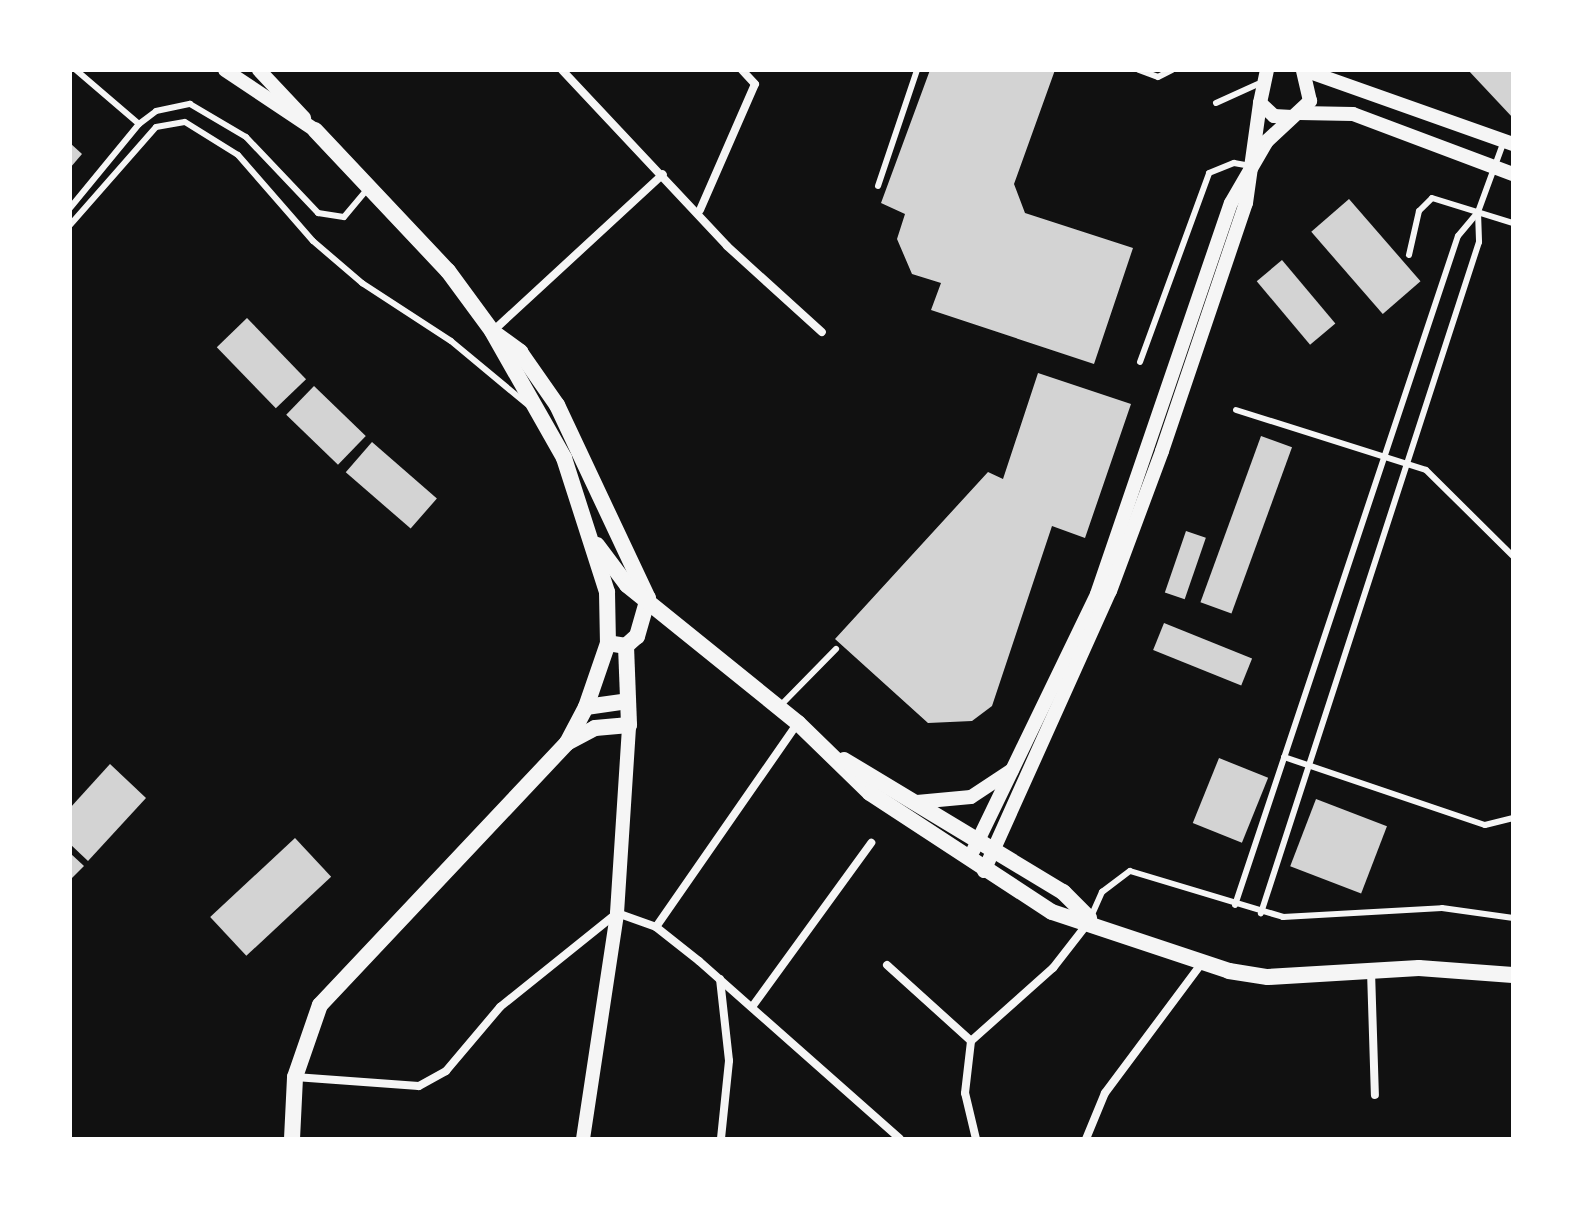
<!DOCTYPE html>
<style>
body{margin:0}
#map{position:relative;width:1583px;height:1209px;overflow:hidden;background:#111;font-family:"Public Sans",sans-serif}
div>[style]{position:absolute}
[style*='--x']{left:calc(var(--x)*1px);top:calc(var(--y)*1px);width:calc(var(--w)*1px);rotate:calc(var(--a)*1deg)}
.building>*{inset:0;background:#d3d3d3;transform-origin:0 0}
.service>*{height:6px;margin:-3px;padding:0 3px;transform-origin:3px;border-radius:3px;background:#f5f5f5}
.minor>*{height:8px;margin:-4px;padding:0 4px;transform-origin:4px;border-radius:4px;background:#f5f5f5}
.tertiary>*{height:14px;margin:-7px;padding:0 7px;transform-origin:7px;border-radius:7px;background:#f5f5f5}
.secondary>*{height:16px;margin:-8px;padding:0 8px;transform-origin:8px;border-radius:8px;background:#f5f5f5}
span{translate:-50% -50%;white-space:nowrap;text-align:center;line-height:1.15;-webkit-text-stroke:6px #fff;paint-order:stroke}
.frame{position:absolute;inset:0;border:72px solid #fff;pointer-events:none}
</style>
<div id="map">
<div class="building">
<div style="clip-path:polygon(930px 70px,1055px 70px,1014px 184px,1025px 213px,1133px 248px,1094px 364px,931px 310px,941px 283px,912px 274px,897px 239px,905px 214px,881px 203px)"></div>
<div style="clip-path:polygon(1468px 70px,1513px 70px,1513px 118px)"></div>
<div style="clip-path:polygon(70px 143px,82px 154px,70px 168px)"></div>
<div style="left:1349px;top:199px;width:109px;height:50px;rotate:49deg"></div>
<div style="left:1282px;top:260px;width:83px;height:33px;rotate:50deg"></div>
<div style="left:247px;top:318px;width:85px;height:42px;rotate:46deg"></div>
<div style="clip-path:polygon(1038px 373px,1131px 404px,1085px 538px,1052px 526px,992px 706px,972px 721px,928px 723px,835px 639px,988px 472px,1003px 479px)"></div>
<div style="left:314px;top:386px;width:72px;height:40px;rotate:44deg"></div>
<div style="left:1261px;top:436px;width:33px;height:177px;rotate:20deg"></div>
<div style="left:372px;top:442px;width:86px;height:40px;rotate:41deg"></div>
<div style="left:1186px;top:531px;width:21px;height:65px;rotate:19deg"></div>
<div style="left:1164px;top:623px;width:95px;height:29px;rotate:22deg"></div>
<div style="left:1219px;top:758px;width:53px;height:70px;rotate:22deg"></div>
<div style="clip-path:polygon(110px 764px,146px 798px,88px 861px,70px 844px,70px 808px)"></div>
<div style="left:1316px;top:799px;width:76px;height:72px;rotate:21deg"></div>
<div style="left:295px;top:838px;width:53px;height:116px;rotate:47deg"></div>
<div style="clip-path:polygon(70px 853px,84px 866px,70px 880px)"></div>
</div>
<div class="service">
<div style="--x:76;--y:70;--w:83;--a:40.6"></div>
<div style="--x:1139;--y:70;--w:20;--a:20"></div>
<div style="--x:1158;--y:77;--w:16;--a:-27"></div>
<div style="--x:1216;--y:103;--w:46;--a:-24.3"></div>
<div style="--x:878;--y:186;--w:122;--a:-71.4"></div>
<div style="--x:70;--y:208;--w:109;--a:-50.6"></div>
<div style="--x:139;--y:124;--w:21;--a:-37"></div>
<div style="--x:156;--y:111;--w:35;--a:-12"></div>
<div style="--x:190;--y:104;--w:65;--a:30.5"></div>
<div style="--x:246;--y:137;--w:105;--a:46.5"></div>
<div style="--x:318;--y:213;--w:26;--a:9"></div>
<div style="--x:344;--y:217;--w:35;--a:-50"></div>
<div style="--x:1478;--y:212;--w:76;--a:-69.9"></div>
<div style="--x:70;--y:225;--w:130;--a:-48.7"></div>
<div style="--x:156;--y:127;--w:29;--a:-10"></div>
<div style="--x:185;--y:122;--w:62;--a:31.9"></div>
<div style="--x:238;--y:155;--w:114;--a:48.9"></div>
<div style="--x:313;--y:241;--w:65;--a:40.6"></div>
<div style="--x:362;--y:283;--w:106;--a:33.1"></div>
<div style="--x:451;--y:341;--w:99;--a:39.7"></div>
<div style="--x:1409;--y:255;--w:45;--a:-77.2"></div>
<div style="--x:1419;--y:211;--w:18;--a:-45"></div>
<div style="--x:1432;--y:198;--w:85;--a:17.2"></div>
<div style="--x:1140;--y:362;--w:201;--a:-69.9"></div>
<div style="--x:1209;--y:173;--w:27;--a:-22"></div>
<div style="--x:1234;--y:163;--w:17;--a:10"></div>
<div style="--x:1236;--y:410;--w:199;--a:17.5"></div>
<div style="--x:1426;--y:470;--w:122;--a:44.7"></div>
<div style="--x:780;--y:706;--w:80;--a:-45.5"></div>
<div style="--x:1284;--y:757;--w:212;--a:18.7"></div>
<div style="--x:1485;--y:825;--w:29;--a:-14"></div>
<div style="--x:1235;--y:905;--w:705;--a:-71.57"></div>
<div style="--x:1458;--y:236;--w:31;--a:-50"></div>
<div style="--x:1478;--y:212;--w:30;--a:88"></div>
<div style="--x:1479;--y:242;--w:706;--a:108"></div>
<div style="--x:1090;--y:919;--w:30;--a:-66"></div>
<div style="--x:1102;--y:892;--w:35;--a:-37"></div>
<div style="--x:1130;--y:871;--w:160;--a:16.7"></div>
<div style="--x:1283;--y:917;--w:159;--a:-3.2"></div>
<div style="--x:1442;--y:908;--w:72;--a:8"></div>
</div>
<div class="minor">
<div style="--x:562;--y:70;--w:241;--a:46.8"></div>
<div style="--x:727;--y:246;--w:128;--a:42.2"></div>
<div style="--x:700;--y:210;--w:137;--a:-66.4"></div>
<div style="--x:755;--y:84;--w:19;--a:-133"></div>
<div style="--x:493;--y:331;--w:231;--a:-42.7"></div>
<div style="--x:656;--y:927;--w:249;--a:-55.2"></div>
<div style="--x:887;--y:965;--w:113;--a:42.1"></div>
<div style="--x:1371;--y:971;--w:124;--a:88.2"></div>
<div style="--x:720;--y:979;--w:82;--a:83.7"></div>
<div style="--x:729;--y:1061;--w:78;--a:95.9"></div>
<div style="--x:752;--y:1007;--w:203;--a:-54"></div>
<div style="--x:295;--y:1077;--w:124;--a:4.2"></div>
<div style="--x:419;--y:1086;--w:31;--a:-29"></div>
<div style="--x:446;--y:1071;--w:84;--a:-49.8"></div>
<div style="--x:500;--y:1007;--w:150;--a:-38.8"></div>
<div style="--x:617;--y:913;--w:41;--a:19.7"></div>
<div style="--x:656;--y:927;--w:55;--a:38.3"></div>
<div style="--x:699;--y:961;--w:268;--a:41.5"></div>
<div style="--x:976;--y:1139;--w:47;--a:-103.4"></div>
<div style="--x:965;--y:1093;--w:52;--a:-83.4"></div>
<div style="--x:971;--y:1041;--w:110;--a:-41.7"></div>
<div style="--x:1053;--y:968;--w:57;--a:-52.1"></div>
<div style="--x:1086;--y:1139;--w:50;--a:-67.6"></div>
<div style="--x:1105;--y:1093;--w:162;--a:-53.3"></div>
</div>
<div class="tertiary">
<div style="--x:225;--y:70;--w:108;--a:33.7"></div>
<div style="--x:259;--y:70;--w:66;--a:46.8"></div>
<div style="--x:1267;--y:70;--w:34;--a:102"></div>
<div style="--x:1260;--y:103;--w:19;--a:43"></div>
<div style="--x:1274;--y:116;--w:18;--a:3"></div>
<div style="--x:1304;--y:70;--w:222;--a:19.5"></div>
<div style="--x:1300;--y:113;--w:53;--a:1.1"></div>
<div style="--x:1353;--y:114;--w:171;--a:20.6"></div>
<div style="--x:917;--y:802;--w:54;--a:-5.3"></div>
<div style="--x:971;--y:797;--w:49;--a:-33.4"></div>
<div style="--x:973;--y:851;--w:285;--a:-64.2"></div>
<div style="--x:1097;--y:594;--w:413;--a:-71.1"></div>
<div style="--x:1231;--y:203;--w:72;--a:-59.9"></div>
<div style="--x:1267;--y:141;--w:59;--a:-42.9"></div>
<div style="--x:1310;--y:101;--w:32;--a:-103"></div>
<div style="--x:984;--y:871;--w:307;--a:-65.8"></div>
<div style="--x:1110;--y:591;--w:149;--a:-69.6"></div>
<div style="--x:1162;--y:451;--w:262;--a:-71.3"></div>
<div style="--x:1246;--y:203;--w:101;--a:-82"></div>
<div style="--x:583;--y:1139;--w:229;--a:-81.4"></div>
<div style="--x:617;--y:913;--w:188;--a:-86.3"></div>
</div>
<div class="secondary">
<div style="--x:315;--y:130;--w:194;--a:46.7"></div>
<div style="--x:448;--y:271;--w:74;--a:53.7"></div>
<div style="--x:492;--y:331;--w:146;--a:60.4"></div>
<div style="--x:564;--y:458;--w:141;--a:72.2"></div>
<div style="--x:607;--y:592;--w:51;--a:88.9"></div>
<div style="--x:608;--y:643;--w:68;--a:109"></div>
<div style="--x:497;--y:335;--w:29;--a:36"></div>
<div style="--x:520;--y:352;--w:65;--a:55.1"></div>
<div style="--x:557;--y:405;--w:213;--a:64.8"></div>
<div style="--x:648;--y:598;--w:40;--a:106"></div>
<div style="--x:637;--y:636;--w:15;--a:138"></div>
<div style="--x:626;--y:646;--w:18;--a:-171"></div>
<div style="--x:597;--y:545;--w:50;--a:53.1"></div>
<div style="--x:627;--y:585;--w:220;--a:38.9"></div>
<div style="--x:798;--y:723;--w:100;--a:44.2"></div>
<div style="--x:870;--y:793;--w:217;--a:33.2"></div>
<div style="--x:1052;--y:912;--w:187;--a:18.4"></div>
<div style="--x:1229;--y:971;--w:39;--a:9"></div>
<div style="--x:1268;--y:977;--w:151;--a:-3.4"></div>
<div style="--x:1419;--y:968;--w:94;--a:4.3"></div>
<div style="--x:626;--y:646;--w:79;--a:87.8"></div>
<div style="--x:629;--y:725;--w:34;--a:175"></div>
<div style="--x:595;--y:728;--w:32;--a:152"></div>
<div style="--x:567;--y:743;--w:41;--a:-62.2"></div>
<div style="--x:586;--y:707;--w:42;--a:-8.1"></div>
<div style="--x:844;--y:760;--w:256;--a:31.1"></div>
<div style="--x:1063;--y:892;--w:37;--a:45"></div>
<div style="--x:292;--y:1139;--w:62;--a:-87.2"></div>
<div style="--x:295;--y:1077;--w:76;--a:-70.9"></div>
<div style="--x:320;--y:1005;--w:360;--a:-46.7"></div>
</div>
<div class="frame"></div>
</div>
